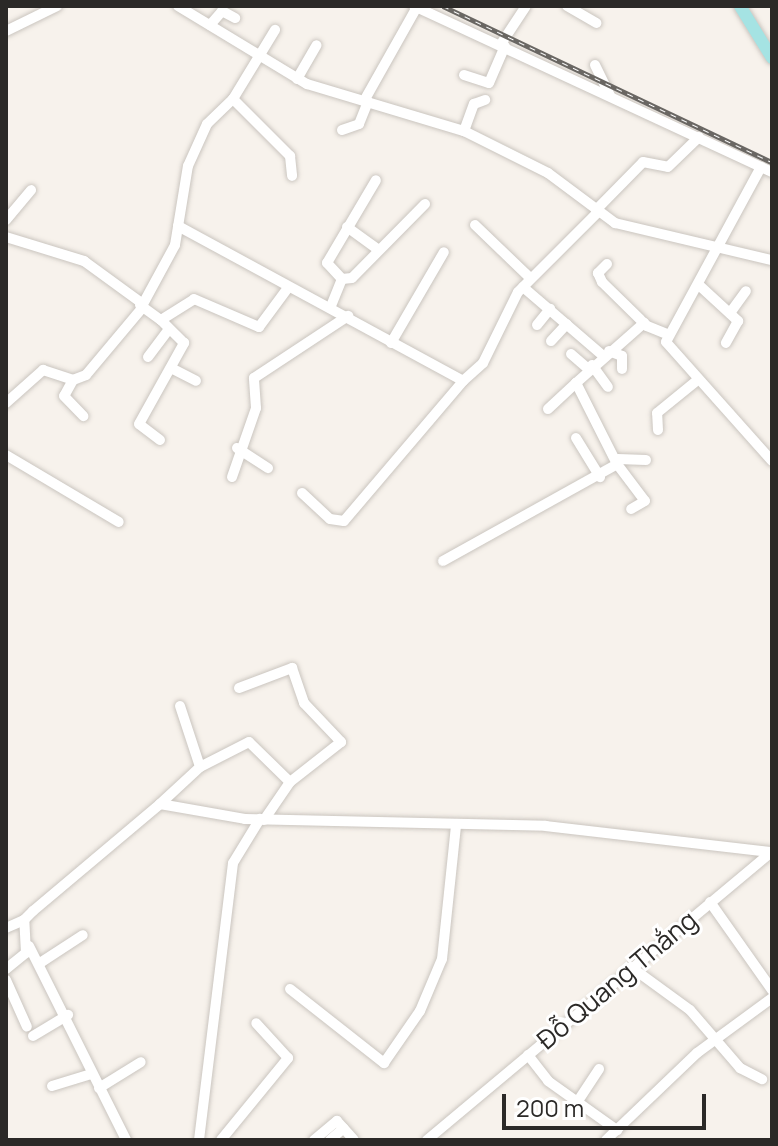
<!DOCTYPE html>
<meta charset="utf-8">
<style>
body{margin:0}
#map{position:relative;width:778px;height:1146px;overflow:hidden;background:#f7f2ec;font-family:Manrope,sans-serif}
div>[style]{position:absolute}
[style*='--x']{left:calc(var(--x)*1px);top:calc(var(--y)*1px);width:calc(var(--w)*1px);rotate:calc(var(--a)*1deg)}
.roads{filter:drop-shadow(0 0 2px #cac5bf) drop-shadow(0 0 2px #cac5bf)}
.minor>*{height:10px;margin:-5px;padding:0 5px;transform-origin:5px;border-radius:5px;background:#fff}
.major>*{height:12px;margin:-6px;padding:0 6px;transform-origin:6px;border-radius:6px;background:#a5e3e3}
.rail>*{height:5px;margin-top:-2.5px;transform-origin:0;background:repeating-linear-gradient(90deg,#fff 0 6px,#6a6763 0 12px);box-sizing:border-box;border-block:2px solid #6a6763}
span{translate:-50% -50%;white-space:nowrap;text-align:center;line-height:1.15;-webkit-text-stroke:6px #fff;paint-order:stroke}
.street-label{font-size:26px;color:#2b2927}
.frame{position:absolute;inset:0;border:8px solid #2b2927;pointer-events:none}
.scale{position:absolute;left:502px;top:1094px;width:204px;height:36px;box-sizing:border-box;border:4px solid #2b2927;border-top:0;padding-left:10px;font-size:24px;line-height:28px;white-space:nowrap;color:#2b2927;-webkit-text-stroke:6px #fff;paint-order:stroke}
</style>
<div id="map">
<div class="roads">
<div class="minor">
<div style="--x:178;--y:6;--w:151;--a:31.2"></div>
<div style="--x:307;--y:84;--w:164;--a:16.7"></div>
<div style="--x:464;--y:131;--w:94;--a:26.6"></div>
<div style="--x:548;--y:173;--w:84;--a:36.7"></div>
<div style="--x:615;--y:223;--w:161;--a:13.3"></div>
<div style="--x:414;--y:6;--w:395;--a:24.9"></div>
<div style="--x:567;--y:6;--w:34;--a:30"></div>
<div style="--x:210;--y:25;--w:18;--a:-49"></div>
<div style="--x:222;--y:11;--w:15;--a:28"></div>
<div style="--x:6;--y:31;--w:57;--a:-26.1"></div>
<div style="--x:501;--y:44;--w:45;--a:-56.7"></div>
<div style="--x:595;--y:65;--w:34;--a:64"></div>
<div style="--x:464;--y:75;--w:26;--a:18"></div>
<div style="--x:489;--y:83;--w:40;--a:-66.6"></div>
<div style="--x:297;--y:79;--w:39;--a:-60"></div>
<div style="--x:233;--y:99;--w:81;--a:45"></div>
<div style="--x:290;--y:156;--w:20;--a:84"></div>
<div style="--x:364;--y:101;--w:108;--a:-60.6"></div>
<div style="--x:342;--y:130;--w:18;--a:-19"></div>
<div style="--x:359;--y:124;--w:24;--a:-68"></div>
<div style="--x:464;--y:131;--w:29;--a:-70"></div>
<div style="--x:474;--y:104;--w:12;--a:-20"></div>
<div style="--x:761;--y:167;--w:199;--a:118.5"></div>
<div style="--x:666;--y:342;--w:159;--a:48.3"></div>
<div style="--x:596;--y:210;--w:67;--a:-45.6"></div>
<div style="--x:643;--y:162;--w:25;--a:11"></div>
<div style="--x:668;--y:167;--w:43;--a:-44.1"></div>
<div style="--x:6;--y:220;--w:39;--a:-50"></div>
<div style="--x:475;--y:225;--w:76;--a:43.9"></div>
<div style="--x:178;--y:226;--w:324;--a:28.5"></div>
<div style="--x:463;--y:381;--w:27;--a:-42"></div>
<div style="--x:483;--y:363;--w:79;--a:-63.8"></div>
<div style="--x:518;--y:292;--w:113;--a:-45"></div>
<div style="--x:347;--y:227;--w:36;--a:36"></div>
<div style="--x:6;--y:237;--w:82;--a:17.1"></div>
<div style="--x:84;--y:261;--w:73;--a:36.1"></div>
<div style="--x:143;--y:304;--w:67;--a:-61.5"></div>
<div style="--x:175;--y:245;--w:80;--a:-80.7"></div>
<div style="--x:188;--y:166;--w:46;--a:-65.7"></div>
<div style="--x:207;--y:124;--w:36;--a:-44"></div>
<div style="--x:233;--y:99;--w:81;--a:-58.7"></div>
<div style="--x:607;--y:264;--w:13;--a:135"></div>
<div style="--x:598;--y:273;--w:10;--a:66"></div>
<div style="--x:602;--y:282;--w:63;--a:44.4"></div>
<div style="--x:647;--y:326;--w:24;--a:22"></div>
<div style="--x:342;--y:279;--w:22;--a:-133"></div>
<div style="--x:327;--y:263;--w:96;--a:-59.4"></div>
<div style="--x:700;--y:286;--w:52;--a:42.6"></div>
<div style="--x:738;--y:321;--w:25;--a:119"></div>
<div style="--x:523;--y:287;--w:104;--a:40.7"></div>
<div style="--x:140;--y:305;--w:26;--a:36"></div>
<div style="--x:161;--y:320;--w:39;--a:-32"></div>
<div style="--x:194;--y:299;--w:71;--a:23.3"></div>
<div style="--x:259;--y:327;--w:47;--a:-53.6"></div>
<div style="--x:331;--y:306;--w:29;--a:-68"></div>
<div style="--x:342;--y:279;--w:10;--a:-6"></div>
<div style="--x:352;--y:278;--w:104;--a:-45.4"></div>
<div style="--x:730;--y:313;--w:27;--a:-54"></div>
<div style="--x:537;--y:325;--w:21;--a:-51"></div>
<div style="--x:551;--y:341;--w:23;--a:-47"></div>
<div style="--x:391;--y:343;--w:105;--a:-59.8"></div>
<div style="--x:609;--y:351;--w:14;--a:21"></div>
<div style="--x:622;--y:356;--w:13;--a:90"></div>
<div style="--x:571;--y:354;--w:23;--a:41"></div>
<div style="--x:148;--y:357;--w:34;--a:-53"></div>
<div style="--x:592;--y:365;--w:27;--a:54"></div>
<div style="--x:171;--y:368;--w:28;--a:27"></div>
<div style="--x:73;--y:380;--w:18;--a:119"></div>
<div style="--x:64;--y:396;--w:28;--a:46"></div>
<div style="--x:6;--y:403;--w:50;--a:-41.7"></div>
<div style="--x:43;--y:370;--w:32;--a:18"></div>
<div style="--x:73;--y:380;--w:14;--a:-21"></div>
<div style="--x:86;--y:375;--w:89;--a:-50"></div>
<div style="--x:548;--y:409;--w:38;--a:-43"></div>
<div style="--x:658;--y:430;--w:17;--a:-93"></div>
<div style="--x:657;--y:413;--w:49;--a:-39.2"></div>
<div style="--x:576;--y:438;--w:46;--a:58.4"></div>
<div style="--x:160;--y:440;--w:26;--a:-143"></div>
<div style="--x:139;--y:424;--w:93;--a:-60.9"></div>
<div style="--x:184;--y:343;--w:33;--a:-135"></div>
<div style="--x:237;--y:448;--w:37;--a:33"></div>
<div style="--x:6;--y:455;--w:131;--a:30.7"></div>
<div style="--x:618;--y:459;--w:28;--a:2"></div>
<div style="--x:617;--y:464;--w:46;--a:52.9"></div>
<div style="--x:645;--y:501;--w:16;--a:150"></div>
<div style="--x:232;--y:477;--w:73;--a:-70.8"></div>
<div style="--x:256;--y:408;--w:30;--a:-94"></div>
<div style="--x:254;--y:378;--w:113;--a:-33.4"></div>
<div style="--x:302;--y:493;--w:38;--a:43"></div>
<div style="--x:330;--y:519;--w:14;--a:8"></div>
<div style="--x:344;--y:521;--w:184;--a:-49.6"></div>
<div style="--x:443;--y:561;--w:199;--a:-29.1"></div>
<div style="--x:617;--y:464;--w:91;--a:-116.8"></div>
<div style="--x:576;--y:383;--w:91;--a:-41.4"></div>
<div style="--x:239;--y:688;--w:57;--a:-20.7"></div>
<div style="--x:292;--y:668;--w:37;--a:71"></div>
<div style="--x:304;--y:703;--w:54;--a:46.5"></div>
<div style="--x:341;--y:742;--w:65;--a:141.9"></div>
<div style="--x:290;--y:782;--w:46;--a:124.4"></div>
<div style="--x:180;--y:706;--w:64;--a:71.8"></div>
<div style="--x:160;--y:804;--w:54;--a:-42.8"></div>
<div style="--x:200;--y:767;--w:55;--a:-27"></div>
<div style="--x:249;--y:742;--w:57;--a:44.3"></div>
<div style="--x:710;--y:902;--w:108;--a:54.8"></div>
<div style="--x:6;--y:928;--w:20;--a:-24"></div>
<div style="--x:29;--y:946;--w:217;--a:63.4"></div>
<div style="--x:40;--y:963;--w:51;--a:-33.1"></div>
<div style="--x:631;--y:967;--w:73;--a:36.1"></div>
<div style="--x:690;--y:1010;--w:77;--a:49.2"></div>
<div style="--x:740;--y:1068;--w:25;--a:27"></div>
<div style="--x:6;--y:969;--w:26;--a:-39"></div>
<div style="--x:26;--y:953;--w:33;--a:-93"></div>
<div style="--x:24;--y:920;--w:13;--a:-45"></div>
<div style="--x:33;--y:911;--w:166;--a:-40.1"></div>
<div style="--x:160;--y:804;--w:86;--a:10"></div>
<div style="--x:245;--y:819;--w:301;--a:1.3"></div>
<div style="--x:546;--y:826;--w:227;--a:6.6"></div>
<div style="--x:6;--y:980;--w:51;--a:65.9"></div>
<div style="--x:290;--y:989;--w:120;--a:38.2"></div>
<div style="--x:384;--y:1063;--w:63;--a:-55.3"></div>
<div style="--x:420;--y:1011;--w:56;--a:-67.1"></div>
<div style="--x:442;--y:959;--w:135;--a:-84"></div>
<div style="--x:33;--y:1036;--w:41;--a:-31"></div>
<div style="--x:528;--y:1055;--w:33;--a:52"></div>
<div style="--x:548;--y:1081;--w:85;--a:35.4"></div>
<div style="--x:52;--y:1086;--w:41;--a:-17.1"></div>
<div style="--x:99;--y:1088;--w:49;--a:-31.8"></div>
<div style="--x:576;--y:1104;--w:42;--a:-56.7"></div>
<div style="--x:199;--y:1140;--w:279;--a:-83"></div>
<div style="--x:233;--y:863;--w:52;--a:-58.5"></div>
<div style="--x:221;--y:1140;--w:106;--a:-50.7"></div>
<div style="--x:288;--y:1058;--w:47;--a:-132.4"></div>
<div style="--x:314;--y:1140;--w:30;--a:-40"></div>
<div style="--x:337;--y:1121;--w:25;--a:48"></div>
<div style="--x:330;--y:1140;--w:18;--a:-41"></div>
<div style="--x:427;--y:1140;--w:449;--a:-39.9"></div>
<div style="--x:606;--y:1140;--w:126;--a:-43.7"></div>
<div style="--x:697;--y:1053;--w:93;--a:-36.3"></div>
</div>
<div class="major">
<div style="--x:740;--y:6;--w:61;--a:58.4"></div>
</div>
</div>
<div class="rail">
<div style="--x:443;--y:6;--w:364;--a:25.4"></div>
</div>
<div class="street-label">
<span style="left:617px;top:980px;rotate:-40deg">Đỗ Quang Thắng</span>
</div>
<div class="frame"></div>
<div class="scale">200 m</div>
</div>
